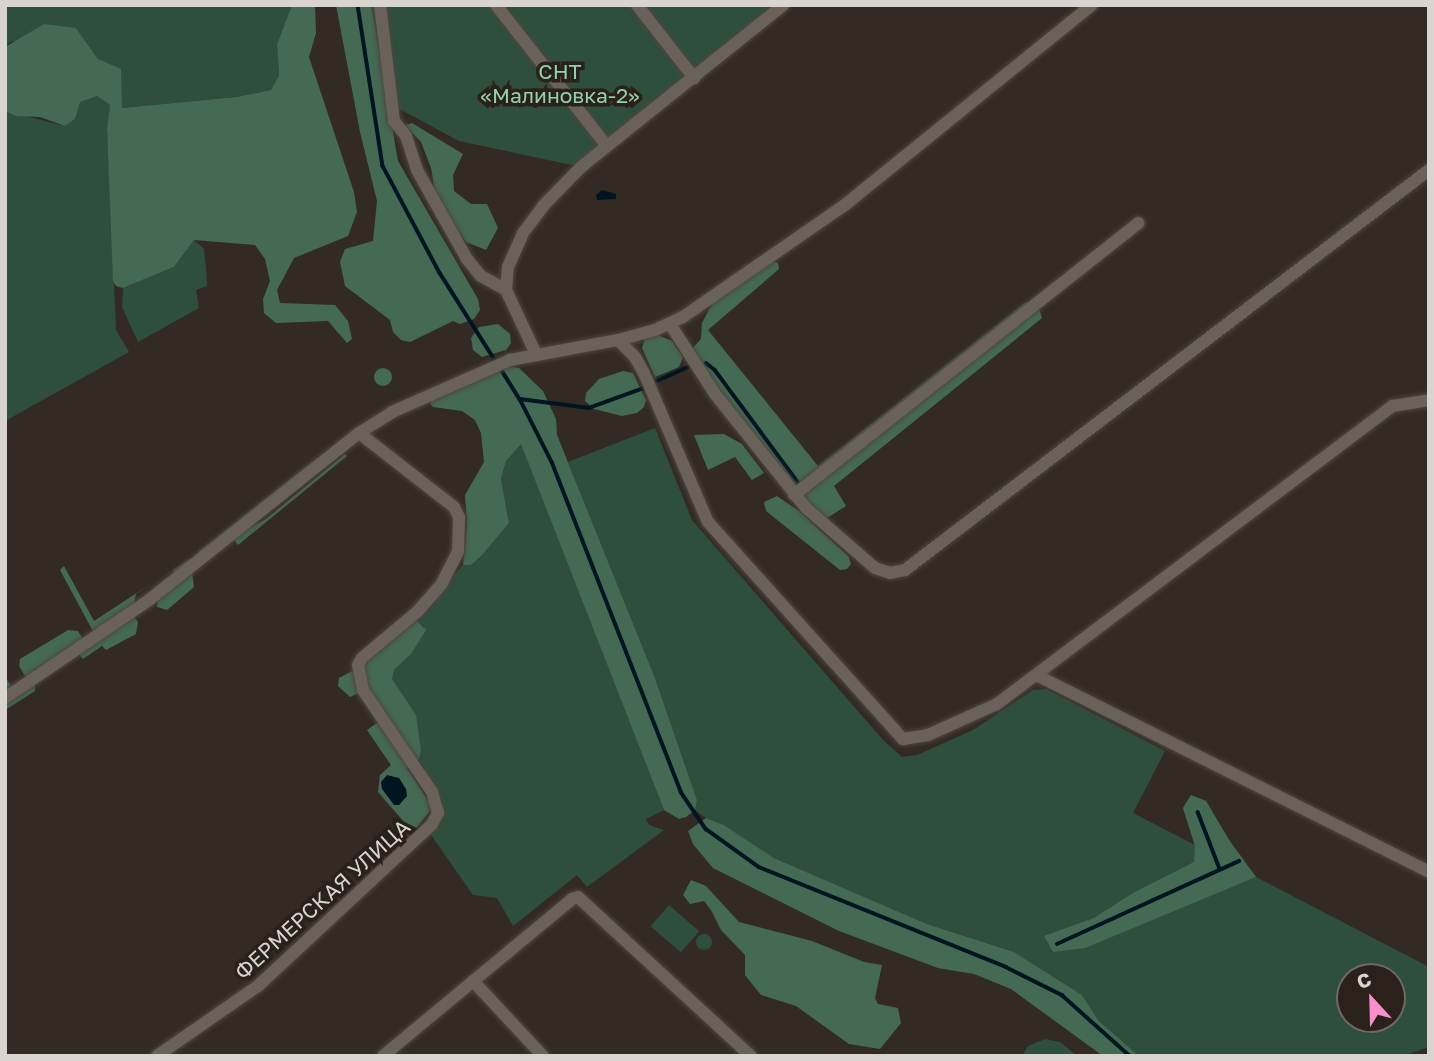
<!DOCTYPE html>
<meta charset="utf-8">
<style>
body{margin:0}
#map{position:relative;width:1434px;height:1061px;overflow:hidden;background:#332b23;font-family:"Golos Text",sans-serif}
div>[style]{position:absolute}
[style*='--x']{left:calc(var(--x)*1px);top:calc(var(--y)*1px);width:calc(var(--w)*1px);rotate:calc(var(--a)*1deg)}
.green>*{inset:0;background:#2e4f3c;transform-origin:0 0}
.round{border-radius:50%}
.forest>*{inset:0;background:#456a54}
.water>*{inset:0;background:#001522}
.stream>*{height:3.5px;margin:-1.75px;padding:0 1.75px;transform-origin:1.75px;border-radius:1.75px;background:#001522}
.roads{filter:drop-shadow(0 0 2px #4d463f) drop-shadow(0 0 2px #4d463f)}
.minor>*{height:12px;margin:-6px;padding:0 6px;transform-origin:6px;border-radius:6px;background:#6a6158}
span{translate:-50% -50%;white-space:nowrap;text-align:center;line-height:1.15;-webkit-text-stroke:7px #29211a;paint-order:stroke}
.park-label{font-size:21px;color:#92d3ac}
.street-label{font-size:21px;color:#dad4cf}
.frame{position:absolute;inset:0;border:7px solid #dad4cf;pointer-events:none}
.north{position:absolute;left:1336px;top:963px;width:70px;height:70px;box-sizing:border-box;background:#29211a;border:2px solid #706962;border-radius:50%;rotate:338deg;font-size:19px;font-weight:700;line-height:28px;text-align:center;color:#dad4cf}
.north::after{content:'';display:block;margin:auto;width:24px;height:32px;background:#f98fca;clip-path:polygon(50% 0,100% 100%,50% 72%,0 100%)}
</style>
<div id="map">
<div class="green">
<div style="clip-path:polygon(5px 5px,292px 5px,277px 44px,279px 75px,271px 90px,236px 97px,121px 108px,98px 59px,76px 28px,10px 42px,5px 47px)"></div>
<div style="clip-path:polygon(358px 5px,783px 5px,581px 167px,459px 141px,370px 93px)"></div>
<div style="clip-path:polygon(97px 95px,110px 105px,107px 128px,116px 330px,129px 352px,5px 421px,5px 111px,65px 126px,75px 119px,79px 102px)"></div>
<div style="clip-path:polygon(194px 240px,204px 249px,206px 268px,207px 286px,196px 290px,199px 308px,138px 342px,122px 307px,123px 288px,174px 267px)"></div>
<div style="clip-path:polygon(evenodd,655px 428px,692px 520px,883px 740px,902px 757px,917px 755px,973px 730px,1033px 690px,1046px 689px,1165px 751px,1133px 813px,1195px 845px,1183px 808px,1191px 795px,1206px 801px,1229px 840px,1256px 877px,1429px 967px,1429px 1047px,1402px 1056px,1139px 1056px,1099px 1021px,1082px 995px,1014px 952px,927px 924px,774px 858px,724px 825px,706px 818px,695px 810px,697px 800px,655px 678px,568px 462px,655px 428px,1350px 977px,1392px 977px,1392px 1019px,1350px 1019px,1350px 977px)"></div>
<div style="clip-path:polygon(521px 443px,664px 810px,646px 819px,649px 825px,664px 830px,587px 887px,577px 875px,513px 926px,497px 898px,473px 895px,429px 832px,436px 790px,419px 759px,421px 751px,392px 679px,394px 670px,411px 654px,416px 620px,463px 565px,471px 565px,509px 523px,501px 479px,506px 461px)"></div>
<div style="left:669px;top:905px;width:40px;height:28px;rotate:41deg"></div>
<div class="round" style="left:696px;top:934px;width:16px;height:16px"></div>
<div style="clip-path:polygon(1045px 1039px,1060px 1042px,1077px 1056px,1022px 1056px,1028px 1046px)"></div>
</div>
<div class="forest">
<div style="clip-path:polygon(292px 5px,315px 5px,316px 33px,309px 57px,354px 192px,357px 212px,348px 236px,294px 258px,277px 290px,280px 303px,335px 305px,348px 321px,352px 339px,347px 343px,328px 321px,276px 323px,264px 313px,263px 299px,270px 281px,265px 259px,255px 245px,194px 240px,174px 267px,123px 288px,116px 286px,113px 281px,107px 128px,110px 105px,97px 96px,80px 102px,75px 119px,65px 126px,40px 117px,16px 116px,5px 111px,5px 47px,44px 24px,76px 28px,98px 59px,121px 69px,122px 108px,236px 97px,271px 90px,279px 75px,277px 44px)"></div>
<div style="clip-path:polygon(336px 5px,371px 5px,398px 161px,478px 299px,480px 310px,474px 319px,460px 324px,453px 321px,410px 342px,401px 340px,393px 332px,390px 320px,345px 286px,340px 262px,345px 249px,373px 241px,377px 201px,360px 132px)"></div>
<div style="clip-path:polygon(412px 123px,463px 154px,453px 175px,454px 191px,471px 204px,487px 204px,498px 228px,486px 250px,466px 242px,446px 214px,436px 197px,431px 168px,421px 142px,405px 125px)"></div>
<div style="clip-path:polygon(772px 261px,778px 263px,779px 269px,708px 330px,818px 466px,1026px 302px,1038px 305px,1042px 318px,834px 486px,846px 506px,824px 520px,743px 425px,691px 350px,701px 339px,702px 323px,714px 300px)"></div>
<div style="clip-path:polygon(498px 324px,510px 334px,511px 343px,506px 350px,482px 357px,473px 350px,471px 338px,479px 327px)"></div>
<div style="clip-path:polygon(658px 335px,672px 341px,683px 357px,679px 367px,655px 377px,642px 348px,645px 338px)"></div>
<div style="clip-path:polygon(510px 367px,519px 368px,543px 391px,556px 419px,557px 435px,655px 678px,697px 800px,695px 810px,686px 817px,679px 819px,664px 810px,521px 444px,506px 461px,501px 479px,509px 523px,482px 555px,471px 565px,463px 565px,467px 525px,465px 495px,484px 462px,481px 433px,475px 420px,462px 411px,433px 407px,430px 403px,432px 399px,485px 374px)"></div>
<div class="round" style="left:374px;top:368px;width:18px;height:18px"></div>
<div style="clip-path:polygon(623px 371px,633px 373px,646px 400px,644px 407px,637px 413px,622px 416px,594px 409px,585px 401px,586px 393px,599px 379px)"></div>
<div style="clip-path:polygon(724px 434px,742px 444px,764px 473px,752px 480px,735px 457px,708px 470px,694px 435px)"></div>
<div style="clip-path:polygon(345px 454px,347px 456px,238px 545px,234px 540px,199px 554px,199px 551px,314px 460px,245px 520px,251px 527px,266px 519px)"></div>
<div style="clip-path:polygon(777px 496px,799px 511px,849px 557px,851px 564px,847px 569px,840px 570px,766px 511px,764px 502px)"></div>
<div style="clip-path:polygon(191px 558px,198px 560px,192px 572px,194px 587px,167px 610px,157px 607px,158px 597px,175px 584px,173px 570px)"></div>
<div style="clip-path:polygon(64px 566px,94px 621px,152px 583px,136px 594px,132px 614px,138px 622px,136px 634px,106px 650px,102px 646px,83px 659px,74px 648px,44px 668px,34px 669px,35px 691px,5px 710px,5px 677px,12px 687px,26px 678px,19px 666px,20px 659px,68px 630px,78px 631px,86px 644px,95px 635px,60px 570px)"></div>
<div style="clip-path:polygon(416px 620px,426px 630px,411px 654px,394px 670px,392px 679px,416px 715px,421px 751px,419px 759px,407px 768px,429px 802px,430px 811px,413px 832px,378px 792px,380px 775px,391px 765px,367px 730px,385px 717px,367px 689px,350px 697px,338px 686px,339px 678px,365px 664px)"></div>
<div style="clip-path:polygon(1191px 795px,1206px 801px,1229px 840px,1256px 877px,1085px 948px,1053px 952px,1044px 936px,1094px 918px,1133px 893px,1194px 862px,1195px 846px,1183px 808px)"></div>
<div style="clip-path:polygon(706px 818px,724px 825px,774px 858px,927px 924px,1014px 952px,1082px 995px,1099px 1021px,1139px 1056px,1103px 1056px,1011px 989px,974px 974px,938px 968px,839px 931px,713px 868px,693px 844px,688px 831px)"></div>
<div style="clip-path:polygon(691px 880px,706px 886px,739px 922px,812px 941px,864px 962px,882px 965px,875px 998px,878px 1004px,898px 1008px,901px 1023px,880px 1049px,849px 1044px,796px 1006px,761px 995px,745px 975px,745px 955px,721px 930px,711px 910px,704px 901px,690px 904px,683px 895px)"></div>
</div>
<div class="water">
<div style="clip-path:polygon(602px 190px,616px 194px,616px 199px,597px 200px,596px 195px)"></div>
<div style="clip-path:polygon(387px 775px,399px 778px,406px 789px,407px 796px,399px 805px,394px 805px,382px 789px,381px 782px)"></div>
</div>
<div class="stream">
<div style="--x:358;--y:5;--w:163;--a:81.2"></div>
<div style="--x:383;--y:166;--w:121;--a:62"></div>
<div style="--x:440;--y:273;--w:103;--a:57.7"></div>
<div style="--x:706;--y:363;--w:11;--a:38"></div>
<div style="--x:715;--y:370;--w:139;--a:53.5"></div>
<div style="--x:501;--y:369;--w:36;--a:58"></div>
<div style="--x:520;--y:399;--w:70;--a:7.4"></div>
<div style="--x:589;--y:408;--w:59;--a:-20"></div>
<div style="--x:657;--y:381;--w:34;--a:-24"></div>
<div style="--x:520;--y:399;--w:71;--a:63.1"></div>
<div style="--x:552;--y:462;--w:354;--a:68.6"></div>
<div style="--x:681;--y:792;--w:45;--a:56"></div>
<div style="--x:706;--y:829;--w:65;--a:35.6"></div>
<div style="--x:759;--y:867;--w:266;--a:22"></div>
<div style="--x:1006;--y:967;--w:63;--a:26.6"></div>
<div style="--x:1062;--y:995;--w:91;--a:41.9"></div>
<div style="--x:1198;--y:812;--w:61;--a:68.9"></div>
<div style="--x:1057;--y:944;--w:200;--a:-24.5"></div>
</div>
<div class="roads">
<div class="minor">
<div style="--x:380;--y:5;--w:117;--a:83.1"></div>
<div style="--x:394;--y:121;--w:19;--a:51"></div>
<div style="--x:406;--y:136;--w:36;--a:72"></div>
<div style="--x:417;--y:170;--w:102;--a:60.7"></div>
<div style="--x:467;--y:259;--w:22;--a:51"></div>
<div style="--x:481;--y:276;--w:29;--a:29"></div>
<div style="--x:496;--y:5;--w:179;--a:51.8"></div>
<div style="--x:637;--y:5;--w:93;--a:52"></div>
<div style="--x:670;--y:324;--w:83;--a:57.3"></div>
<div style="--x:715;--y:394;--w:146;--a:51.4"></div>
<div style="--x:806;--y:508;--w:91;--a:41"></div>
<div style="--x:875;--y:568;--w:16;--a:18"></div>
<div style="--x:890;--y:573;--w:15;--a:-11"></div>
<div style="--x:905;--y:570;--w:659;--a:-37.36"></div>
<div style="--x:618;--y:340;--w:24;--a:45"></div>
<div style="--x:635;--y:357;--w:18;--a:61"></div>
<div style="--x:644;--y:373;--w:162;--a:66.8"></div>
<div style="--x:708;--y:522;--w:292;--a:48.1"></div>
<div style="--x:903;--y:739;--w:25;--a:-9"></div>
<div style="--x:928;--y:735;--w:76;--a:-24.2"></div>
<div style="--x:997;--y:704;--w:496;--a:-37"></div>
<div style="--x:1393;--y:406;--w:36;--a:-9"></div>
<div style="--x:536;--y:354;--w:71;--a:-115.1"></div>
<div style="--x:506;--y:290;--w:23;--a:-85"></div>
<div style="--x:508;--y:267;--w:37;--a:-66"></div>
<div style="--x:523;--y:233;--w:34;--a:-53"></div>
<div style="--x:543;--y:206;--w:54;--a:-45.7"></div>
<div style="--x:581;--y:167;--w:259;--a:-38.7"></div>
<div style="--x:794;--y:495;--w:439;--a:-38.3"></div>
<div style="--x:1038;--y:676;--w:437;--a:26.6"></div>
<div style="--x:5;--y:698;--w:174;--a:-34.2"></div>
<div style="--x:149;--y:600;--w:268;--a:-38.5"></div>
<div style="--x:359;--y:433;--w:39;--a:-32"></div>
<div style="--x:392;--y:412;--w:129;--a:-23.8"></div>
<div style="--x:510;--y:360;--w:110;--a:-10.5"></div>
<div style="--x:618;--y:340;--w:38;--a:-15"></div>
<div style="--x:655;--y:330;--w:31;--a:-25"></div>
<div style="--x:683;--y:317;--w:198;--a:-34.7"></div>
<div style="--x:846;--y:204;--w:316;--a:-39"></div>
<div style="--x:473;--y:981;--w:103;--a:47"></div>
<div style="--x:157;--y:1056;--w:124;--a:-34.8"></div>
<div style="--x:259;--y:985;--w:236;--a:-42.9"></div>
<div style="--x:432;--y:824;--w:13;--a:-61"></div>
<div style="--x:438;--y:813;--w:22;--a:-106"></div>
<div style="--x:432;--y:792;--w:123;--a:-124.1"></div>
<div style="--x:363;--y:690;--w:25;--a:-101"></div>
<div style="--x:358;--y:665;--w:8;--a:-60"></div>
<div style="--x:362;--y:658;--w:73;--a:-40"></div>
<div style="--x:418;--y:611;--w:37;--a:-49"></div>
<div style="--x:442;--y:583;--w:36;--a:-63"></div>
<div style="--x:458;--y:551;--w:34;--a:-88"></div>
<div style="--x:459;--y:517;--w:11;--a:-117"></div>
<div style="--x:454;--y:507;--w:120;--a:-142.1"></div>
<div style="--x:383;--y:1056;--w:246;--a:-39.7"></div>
<div style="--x:572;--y:899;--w:6;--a:-18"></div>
<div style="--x:578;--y:897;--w:235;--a:42.6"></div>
</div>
</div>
<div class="park-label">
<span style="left:560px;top:83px">СНТ<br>«Малиновка-2»</span>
</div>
<div class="street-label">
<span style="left:322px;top:899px;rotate:-42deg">ФЕРМЕРСКАЯ УЛИЦА</span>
</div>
<div class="frame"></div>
<div class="north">С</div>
</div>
